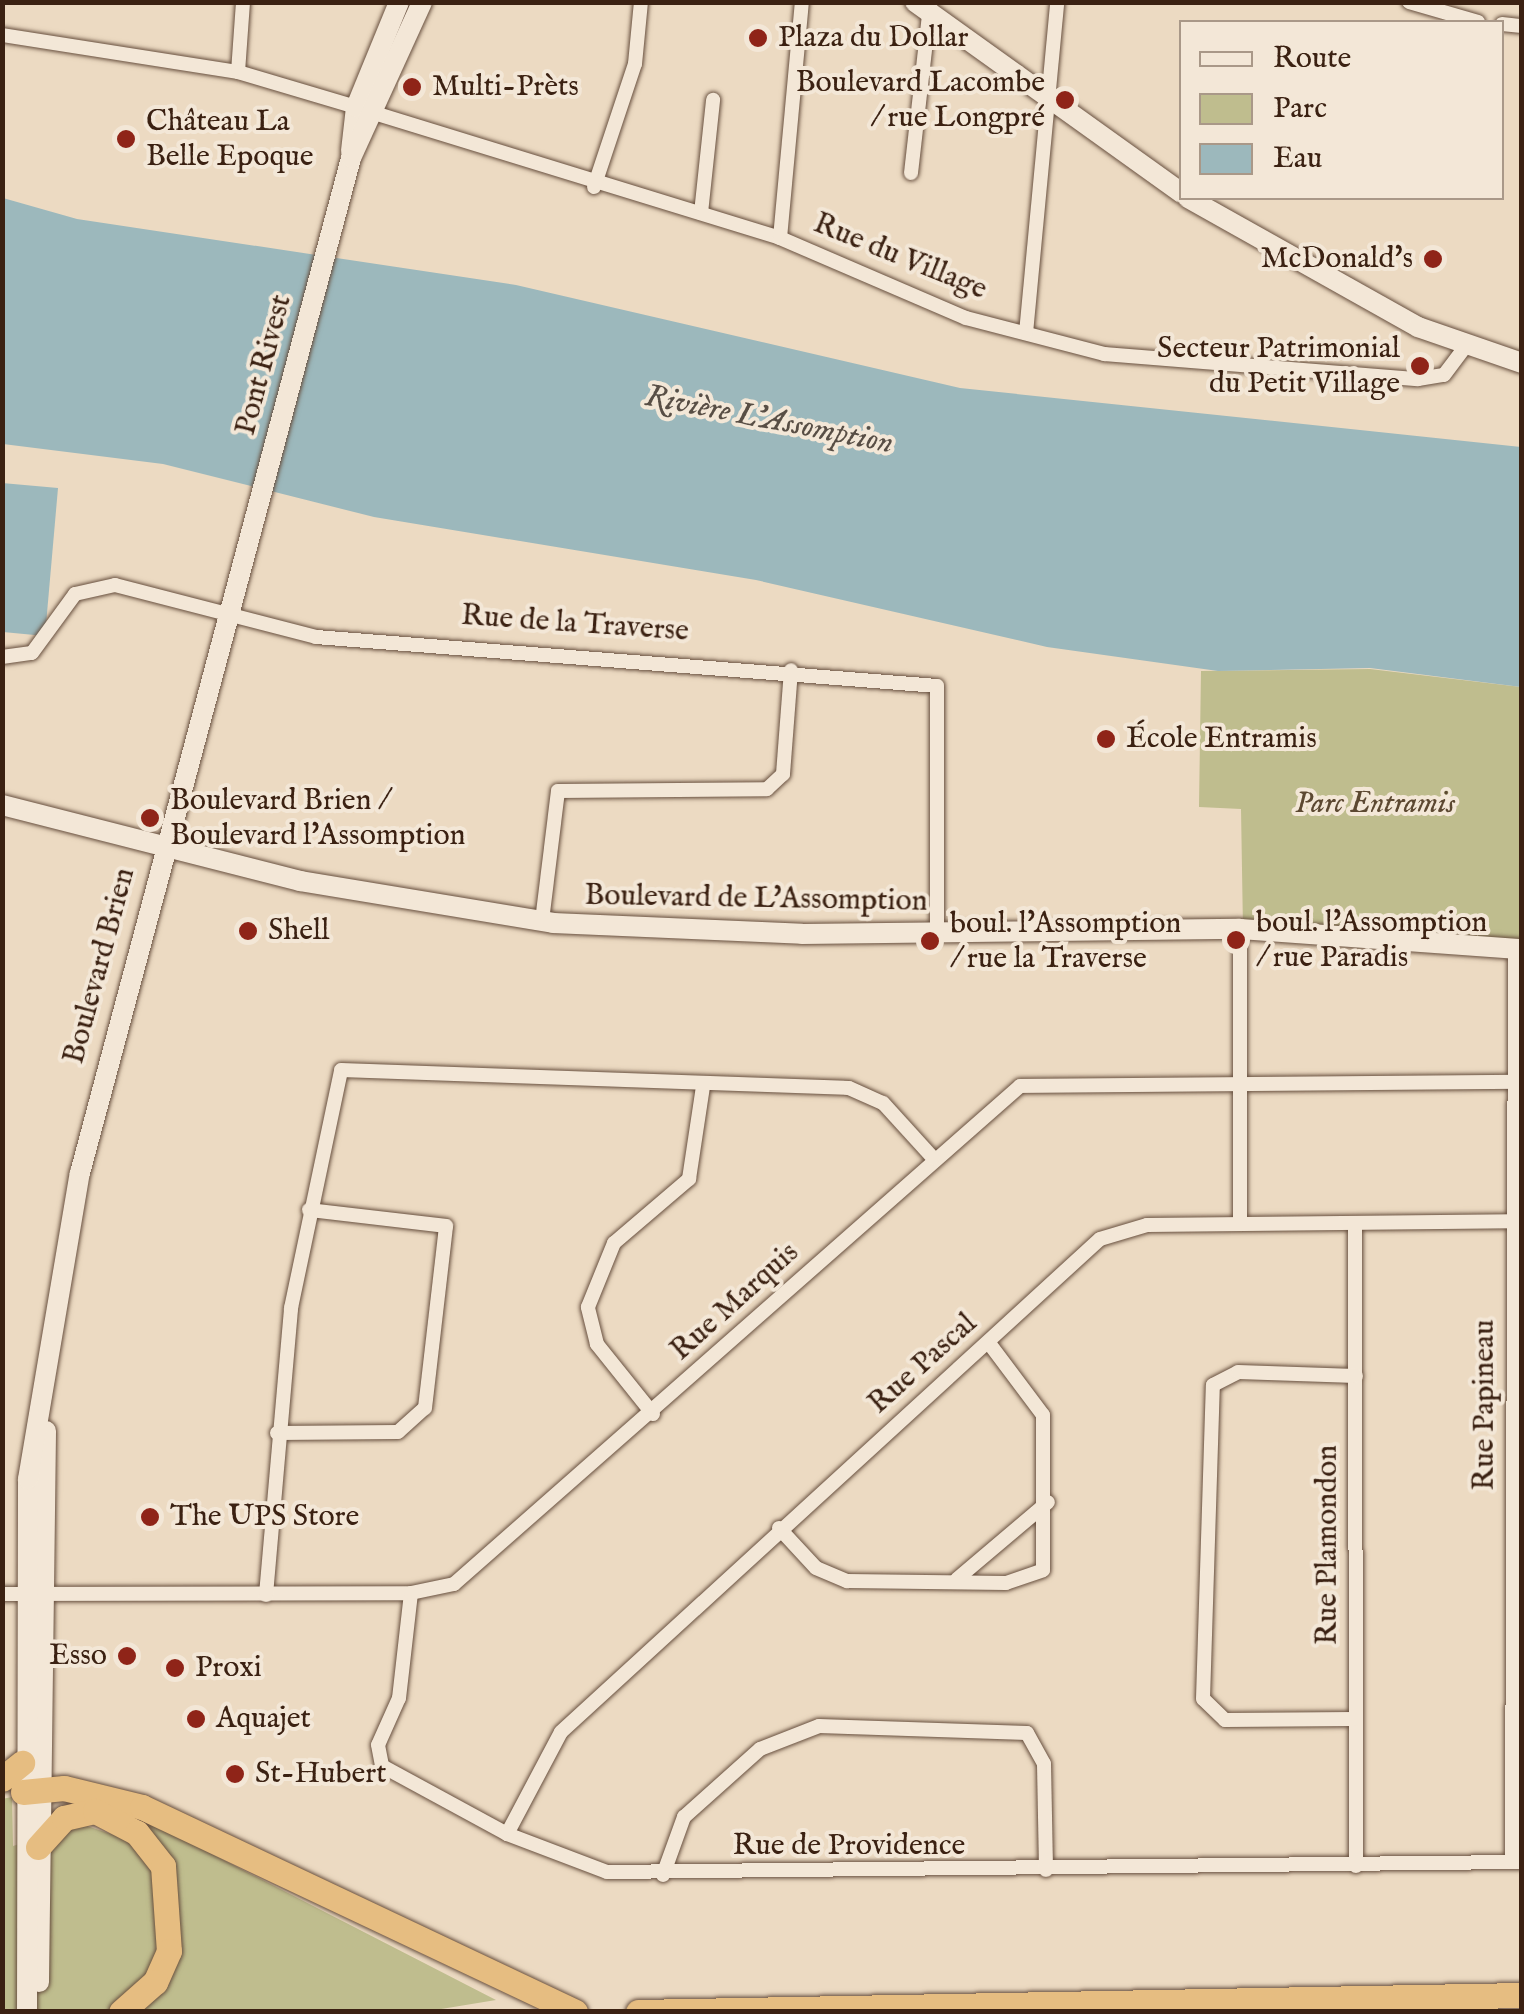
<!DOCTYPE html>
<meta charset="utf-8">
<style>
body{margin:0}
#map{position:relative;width:1524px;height:2014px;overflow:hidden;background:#ecdac2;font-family:"IM FELL English",serif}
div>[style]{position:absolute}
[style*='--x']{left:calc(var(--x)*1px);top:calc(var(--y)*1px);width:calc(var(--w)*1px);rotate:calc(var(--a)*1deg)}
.green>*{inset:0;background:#bfbd8e}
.water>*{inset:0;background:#9cb8bc}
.roads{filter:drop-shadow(0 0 2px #674f3e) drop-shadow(0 0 2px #674f3e)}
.street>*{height:14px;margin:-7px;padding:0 7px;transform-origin:7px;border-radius:7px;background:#f3e7d7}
.secondary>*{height:20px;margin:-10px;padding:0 10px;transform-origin:10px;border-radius:10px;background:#f3e7d7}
.highway>*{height:25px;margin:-12.5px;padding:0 12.5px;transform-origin:12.5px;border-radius:12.5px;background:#e6bd81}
.dots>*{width:28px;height:28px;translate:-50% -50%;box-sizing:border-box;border:5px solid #f3e7d7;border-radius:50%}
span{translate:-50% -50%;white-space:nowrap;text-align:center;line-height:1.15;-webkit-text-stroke:8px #f3e7d7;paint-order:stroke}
.poi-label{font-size:30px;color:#3b2112}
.left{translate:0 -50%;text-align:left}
.right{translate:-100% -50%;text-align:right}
.street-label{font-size:30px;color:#3b2112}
.park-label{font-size:30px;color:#5c4831;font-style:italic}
.water-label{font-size:32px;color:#584e45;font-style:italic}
.frame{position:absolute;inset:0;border:5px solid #3b2112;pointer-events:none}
.legend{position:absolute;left:1179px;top:20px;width:325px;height:180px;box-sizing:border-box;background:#f3e7d7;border:2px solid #a99888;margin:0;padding:12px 18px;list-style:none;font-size:30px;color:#3b2112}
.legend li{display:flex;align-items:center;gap:20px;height:50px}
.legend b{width:50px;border:2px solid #a99888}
</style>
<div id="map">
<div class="green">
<div style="clip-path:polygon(1370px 669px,1521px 687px,1521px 949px,1243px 930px,1241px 809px,1199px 807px,1201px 671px)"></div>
<div style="clip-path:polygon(12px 1797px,13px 1846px,81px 1824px,123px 1838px,140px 1817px,496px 2000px,423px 2012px,3px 2012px,2px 1799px)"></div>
</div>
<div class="water">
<div style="clip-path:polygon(3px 198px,77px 219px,516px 285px,960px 388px,1521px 447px,1521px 687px,1370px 668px,1218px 671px,1047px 647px,756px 580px,374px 517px,163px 464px,3px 444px)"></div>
<div style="clip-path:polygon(2px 483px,58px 488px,45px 636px,3px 632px)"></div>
</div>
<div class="roads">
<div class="street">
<div style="--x:1409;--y:2;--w:72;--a:16.2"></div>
<div style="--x:1502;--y:24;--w:20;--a:6"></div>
<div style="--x:2;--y:35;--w:239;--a:8.9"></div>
<div style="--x:238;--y:72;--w:123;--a:16.5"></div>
<div style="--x:238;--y:72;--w:70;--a:-85.9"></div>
<div style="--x:371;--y:112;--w:428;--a:17.1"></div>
<div style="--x:780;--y:238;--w:202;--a:23.3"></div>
<div style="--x:966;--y:318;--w:143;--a:14.6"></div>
<div style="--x:1104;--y:354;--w:315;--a:4.6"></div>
<div style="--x:1418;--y:379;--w:26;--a:-9"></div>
<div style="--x:1444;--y:375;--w:38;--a:-53"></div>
<div style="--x:911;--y:173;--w:169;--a:-83.5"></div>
<div style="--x:594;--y:187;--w:130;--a:-71.6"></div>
<div style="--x:635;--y:64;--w:62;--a:-84.5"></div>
<div style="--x:701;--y:213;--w:114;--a:-83.9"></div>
<div style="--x:780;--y:238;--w:237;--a:-84.7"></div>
<div style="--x:1026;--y:333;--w:332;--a:-84.6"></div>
<div style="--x:2;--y:657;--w:30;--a:-8"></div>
<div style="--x:32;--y:653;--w:73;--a:-53.9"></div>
<div style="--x:75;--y:594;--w:41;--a:-12.7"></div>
<div style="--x:115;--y:585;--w:208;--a:14.5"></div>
<div style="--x:316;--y:637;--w:623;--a:4.51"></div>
<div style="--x:937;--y:686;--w:247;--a:90"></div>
<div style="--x:542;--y:921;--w:131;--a:-83"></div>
<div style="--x:558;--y:791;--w:209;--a:-0.5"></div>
<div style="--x:767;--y:789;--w:22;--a:-43"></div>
<div style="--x:783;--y:774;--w:104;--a:-85.6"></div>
<div style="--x:1240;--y:1224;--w:295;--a:-90"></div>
<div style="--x:1355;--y:1225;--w:641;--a:89.91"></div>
<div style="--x:653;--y:1414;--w:90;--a:-128.7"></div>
<div style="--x:597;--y:1344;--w:38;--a:-104"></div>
<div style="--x:588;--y:1307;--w:69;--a:-67.9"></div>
<div style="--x:614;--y:1243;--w:99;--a:-40.5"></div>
<div style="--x:689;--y:1179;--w:94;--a:-81.4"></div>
<div style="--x:277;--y:1433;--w:121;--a:-0.5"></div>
<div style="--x:398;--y:1432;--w:36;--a:-42"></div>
<div style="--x:425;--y:1408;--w:183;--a:-83.4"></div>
<div style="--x:446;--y:1226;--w:138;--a:-173.3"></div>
<div style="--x:779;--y:1528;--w:54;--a:47.2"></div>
<div style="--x:816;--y:1568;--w:34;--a:23"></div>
<div style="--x:847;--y:1581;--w:159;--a:0.7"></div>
<div style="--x:1006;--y:1583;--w:39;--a:-19"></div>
<div style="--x:1043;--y:1570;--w:155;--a:-90"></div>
<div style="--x:1043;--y:1415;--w:90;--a:-126.9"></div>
<div style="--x:957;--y:1579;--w:119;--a:-40.2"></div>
<div style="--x:411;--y:1593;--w:106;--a:96.5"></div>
<div style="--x:399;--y:1698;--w:51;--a:114.1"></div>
<div style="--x:378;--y:1745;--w:21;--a:79"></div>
<div style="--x:382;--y:1766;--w:142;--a:28.5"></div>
<div style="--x:507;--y:1834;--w:107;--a:20.8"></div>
<div style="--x:607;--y:1872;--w:915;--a:-0.63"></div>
<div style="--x:2;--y:1594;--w:409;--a:-0.1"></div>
<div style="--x:411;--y:1593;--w:44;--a:-11.8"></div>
<div style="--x:454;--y:1584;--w:754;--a:-41.34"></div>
<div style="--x:1020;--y:1086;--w:494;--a:-0.5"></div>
<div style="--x:266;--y:1595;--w:288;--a:-85"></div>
<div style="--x:291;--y:1308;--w:243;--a:-78.1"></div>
<div style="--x:341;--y:1070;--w:508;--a:2.03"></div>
<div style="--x:849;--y:1088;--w:37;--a:24"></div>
<div style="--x:883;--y:1103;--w:74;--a:47.7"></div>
<div style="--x:1354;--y:1719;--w:129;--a:179.6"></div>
<div style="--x:1225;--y:1720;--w:30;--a:-136"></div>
<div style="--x:1203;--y:1699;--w:314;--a:-88.2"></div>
<div style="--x:1213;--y:1385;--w:28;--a:-27"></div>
<div style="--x:1238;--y:1372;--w:118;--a:1.9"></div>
<div style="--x:507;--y:1834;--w:115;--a:-62.1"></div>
<div style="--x:561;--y:1732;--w:730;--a:-42.45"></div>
<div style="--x:1100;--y:1239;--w:49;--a:-16.6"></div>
<div style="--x:1147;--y:1225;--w:366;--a:-0.6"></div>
<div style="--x:1512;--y:1862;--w:914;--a:-89.81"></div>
<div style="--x:663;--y:1875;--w:62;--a:-70.1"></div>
<div style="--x:684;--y:1817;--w:102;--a:-41.8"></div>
<div style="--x:760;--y:1749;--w:63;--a:-21.3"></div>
<div style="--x:819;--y:1726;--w:208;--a:1.9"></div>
<div style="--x:1027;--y:1733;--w:35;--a:61"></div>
<div style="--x:1044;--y:1764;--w:106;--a:88.9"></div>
</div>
<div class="secondary">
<div style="--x:915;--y:2;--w:328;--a:35.6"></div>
<div style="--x:351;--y:151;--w:44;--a:-83.5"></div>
<div style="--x:356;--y:107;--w:113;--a:-67.7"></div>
<div style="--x:1188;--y:198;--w:264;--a:29.3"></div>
<div style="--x:1418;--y:327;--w:110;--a:19.1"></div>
<div style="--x:2;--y:805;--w:308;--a:14.3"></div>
<div style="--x:300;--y:881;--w:256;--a:9.4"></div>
<div style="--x:553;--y:923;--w:249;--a:2.5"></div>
<div style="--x:802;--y:934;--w:438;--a:-0.7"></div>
<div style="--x:1240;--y:929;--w:283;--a:4.1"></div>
<div style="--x:39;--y:1982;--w:551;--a:-89.27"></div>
<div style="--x:27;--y:2012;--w:533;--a:-89.89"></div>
<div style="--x:28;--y:1479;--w:310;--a:-80.4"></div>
<div style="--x:80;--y:1173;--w:1051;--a:-75.05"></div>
<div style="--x:351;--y:158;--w:171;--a:-65.5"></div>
</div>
<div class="highway">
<div style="--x:2;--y:1779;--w:26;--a:-39"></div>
<div style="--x:23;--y:1792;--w:41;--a:-5.6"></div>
<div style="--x:64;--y:1788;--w:80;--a:13.7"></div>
<div style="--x:142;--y:1807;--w:479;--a:25.3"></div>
<div style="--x:38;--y:1847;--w:39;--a:-48"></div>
<div style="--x:64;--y:1818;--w:32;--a:-13"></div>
<div style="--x:95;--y:1811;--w:47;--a:27.6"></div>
<div style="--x:137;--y:1833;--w:42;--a:51.8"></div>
<div style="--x:163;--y:1866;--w:85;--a:86"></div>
<div style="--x:169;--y:1951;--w:34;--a:114"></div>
<div style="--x:155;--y:1982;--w:45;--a:138.6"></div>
<div style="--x:638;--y:2012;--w:884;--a:-1.1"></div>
</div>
</div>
<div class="dots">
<div style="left:758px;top:38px;background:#8f2418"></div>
<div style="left:412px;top:87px;background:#8f2418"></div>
<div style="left:1065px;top:100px;background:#8f2418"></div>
<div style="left:126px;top:139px;background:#8f2418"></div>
<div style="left:1433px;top:259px;background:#8f2418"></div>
<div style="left:1420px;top:366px;background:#8f2418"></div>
<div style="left:1106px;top:739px;background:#8f2418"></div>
<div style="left:150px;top:818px;background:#8f2418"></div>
<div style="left:248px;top:931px;background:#8f2418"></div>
<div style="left:1236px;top:940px;background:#8f2418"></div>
<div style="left:930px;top:941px;background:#8f2418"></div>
<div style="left:150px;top:1517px;background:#8f2418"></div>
<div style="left:127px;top:1656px;background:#8f2418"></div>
<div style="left:175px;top:1668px;background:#8f2418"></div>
<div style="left:196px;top:1719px;background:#8f2418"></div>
<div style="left:235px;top:1774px;background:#8f2418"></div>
</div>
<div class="poi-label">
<span class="left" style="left:778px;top:38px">Plaza du Dollar</span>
<span class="right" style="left:1045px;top:100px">Boulevard Lacombe<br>/ rue Longpré</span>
<span class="left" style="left:432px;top:87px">Multi-Prèts</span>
<span class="left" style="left:146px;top:139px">Château La<br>Belle Epoque</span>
<span class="right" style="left:1413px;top:259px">McDonald's</span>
<span class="right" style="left:1400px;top:366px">Secteur Patrimonial<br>du Petit Village</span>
<span class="left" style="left:1126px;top:739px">École Entramis</span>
<span class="left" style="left:170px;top:818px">Boulevard Brien /<br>Boulevard l'Assomption</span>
<span class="left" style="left:1256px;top:940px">boul. l'Assomption<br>/ rue Paradis</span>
<span class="left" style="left:950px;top:941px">boul. l'Assomption<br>/ rue la Traverse</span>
<span class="left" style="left:268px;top:931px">Shell</span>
<span class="left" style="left:170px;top:1517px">The UPS Store</span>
<span class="right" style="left:107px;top:1656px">Esso</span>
<span class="left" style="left:195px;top:1668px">Proxi</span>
<span class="left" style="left:216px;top:1719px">Aquajet</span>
<span class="left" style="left:255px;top:1774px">St-Hubert</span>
</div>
<div class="street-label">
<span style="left:900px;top:257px;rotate:22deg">Rue du Village</span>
<span style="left:264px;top:365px;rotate:-75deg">Pont Rivest</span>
<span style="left:575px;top:624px;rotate:4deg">Rue de la Traverse</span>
<span style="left:756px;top:899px;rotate:1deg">Boulevard de L'Assomption</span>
<span style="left:100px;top:966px;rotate:-75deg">Boulevard Brien</span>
<span style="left:735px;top:1302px;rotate:-42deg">Rue Marquis</span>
<span style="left:923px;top:1364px;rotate:-42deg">Rue Pascal</span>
<span style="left:1485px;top:1405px;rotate:-90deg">Rue Papineau</span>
<span style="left:1328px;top:1545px;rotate:-90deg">Rue Plamondon</span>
<span style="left:849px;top:1846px">Rue de Providence</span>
</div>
<div class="park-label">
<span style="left:1375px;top:804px">Parc Entramis</span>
</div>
<div class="water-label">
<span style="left:769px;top:421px;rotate:11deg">Rivière L'Assomption</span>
</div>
<div class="frame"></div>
<ul class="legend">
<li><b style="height:12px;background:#f3e7d7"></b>Route</li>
<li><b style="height:28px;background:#bfbd8e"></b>Parc</li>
<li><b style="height:28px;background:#9cb8bc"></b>Eau</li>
</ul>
</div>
